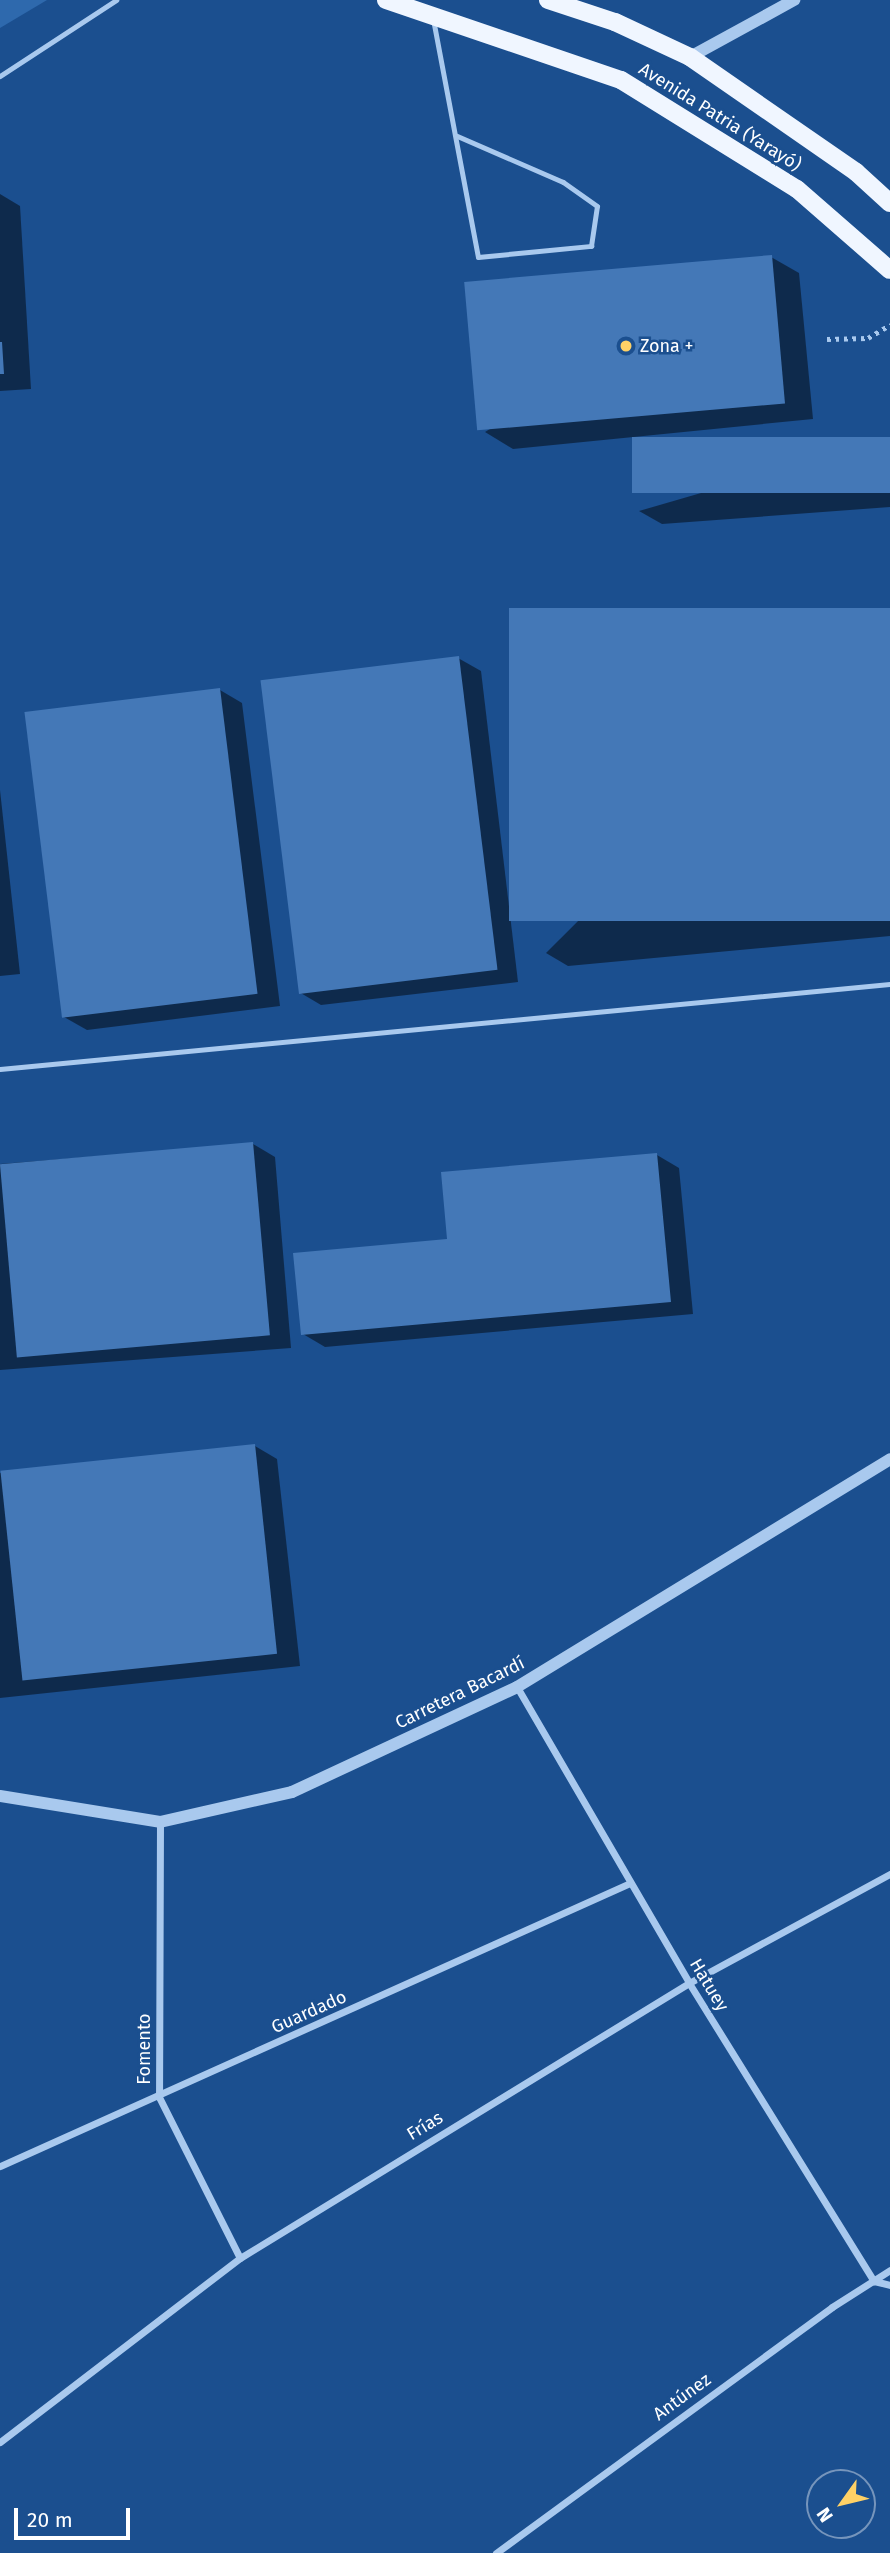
<!DOCTYPE html>
<meta charset="utf-8">
<style>
body{margin:0}
#map{position:relative;width:890px;height:2553px;overflow:hidden;background:#1b4f8f;font-family:"Fira Sans",sans-serif}
div>[style]{position:absolute}
[style*='--x']{left:calc(var(--x)*1px);top:calc(var(--y)*1px);width:calc(var(--w)*1px);rotate:calc(var(--a)*1deg)}
.green>*{inset:0;background:#2e69ad}
.shadow>*{inset:0;background:#0007}
.building>*{inset:0;background:#4478b7;transform-origin:0 0}
.path>*{height:4.5px;margin-top:-2.25px;transform-origin:0;background:repeating-linear-gradient(90deg,#a9c9ee 0 3.5px,transparent 0 8.5px)}
.service>*{height:5px;margin:-2.5px;padding:0 2.5px;transform-origin:2.5px;border-radius:2.5px;background:#a9c9ee}
.minor>*{height:7px;margin:-3.5px;padding:0 3.5px;transform-origin:3.5px;border-radius:3.5px;background:#a9c9ee}
.tertiary>*{height:12px;margin:-6px;padding:0 6px;transform-origin:6px;border-radius:6px;background:#a9c9ee}
.primary>*{height:18px;margin:-9px;padding:0 9px;transform-origin:9px;border-radius:9px;background:#f0f6ff}
.dots>*{width:19px;height:19px;translate:-50% -50%;box-sizing:border-box;border:4px solid #1b4f8f;border-radius:50%}
span{translate:-50% -50%;white-space:nowrap;text-align:center;line-height:1.15;-webkit-text-stroke:5px #1b4f8f;paint-order:stroke}
.street-label{font-size:18px;color:#fff}
.poi-label{font-size:18px;color:#fff}
.left{translate:0 -50%;text-align:left}
.north{position:absolute;left:806px;top:2469px;width:70px;height:70px;box-sizing:border-box;background:#1b4f8f;border:2px solid #7695bc;border-radius:50%;rotate:236deg;font-size:19px;font-weight:700;line-height:28px;text-align:center;color:#fff}
.north::after{content:'';display:block;margin:auto;width:24px;height:32px;background:#ffd166;clip-path:polygon(50% 0,100% 100%,50% 72%,0 100%)}
.scale{position:absolute;left:14px;top:2508px;width:116px;height:32px;box-sizing:border-box;border:4px solid #fff;border-top:0;padding-left:9px;font-size:21px;line-height:24px;white-space:nowrap;color:#fff;-webkit-text-stroke:5px #1b4f8f;paint-order:stroke}
</style>
<div id="map">
<div class="green">
<div style="clip-path:polygon(0 0,47px 0,0 28px)"></div>
</div>
<div class="shadow">
<div style="clip-path:polygon(0 194px,20px 206px,31px 389px,0 391px)"></div>
<div style="clip-path:polygon(771px 257px,799px 273px,813px 419px,513px 449px,485px 432px)"></div>
<div style="clip-path:polygon(890px 438px,890px 507px,662px 524px,639px 511px)"></div>
<div style="clip-path:polygon(890px 610px,890px 936px,568px 966px,546px 953px)"></div>
<div style="clip-path:polygon(458px 658px,481px 671px,518px 982px,321px 1005px,299px 992px)"></div>
<div style="clip-path:polygon(220px 690px,242px 703px,280px 1006px,87px 1030px,64px 1017px)"></div>
<div style="clip-path:polygon(0 790px,20px 974px,0 976px)"></div>
<div style="clip-path:polygon(253px 1144px,275px 1157px,291px 1348px,0 1370px,0 1164px)"></div>
<div style="clip-path:polygon(657px 1155px,679px 1168px,693px 1314px,325px 1347px,303px 1334px,449px 1241px)"></div>
<div style="clip-path:polygon(255px 1446px,277px 1459px,300px 1666px,0 1698px,0 1473px)"></div>
</div>
<div class="building">
<div style="left:772px;top:255px;width:149px;height:309px;rotate:85deg"></div>
<div style="clip-path:polygon(0 342px,2px 342px,4px 374px,0 374px)"></div>
<div style="left:890px;top:437px;width:56px;height:258px;rotate:90deg"></div>
<div style="left:890px;top:608px;width:313px;height:381px;rotate:90deg"></div>
<div style="left:459px;top:656px;width:316px;height:200px;rotate:83deg"></div>
<div style="left:220px;top:688px;width:308px;height:197px;rotate:83deg"></div>
<div style="left:253px;top:1142px;width:194px;height:254px;rotate:85deg"></div>
<div style="clip-path:polygon(657px 1153px,671px 1302px,301px 1335px,293px 1253px,447px 1239px,441px 1172px)"></div>
<div style="left:255px;top:1444px;width:211px;height:256px;rotate:84deg"></div>
</div>
<div class="path">
<div style="--x:827;--y:339;--w:41;--a:-1.4"></div>
<div style="--x:868;--y:338;--w:26;--a:-31"></div>
</div>
<div class="service">
<div style="--x:433;--y:19;--w:242;--a:79.3"></div>
<div style="--x:478;--y:257;--w:114;--a:-5.6"></div>
<div style="--x:591;--y:246;--w:40;--a:-81.5"></div>
<div style="--x:597;--y:206;--w:42;--a:-144.8"></div>
<div style="--x:563;--y:182;--w:116;--a:-156.5"></div>
<div style="--x:0;--y:76;--w:139;--a:-33.2"></div>
<div style="--x:0;--y:1069;--w:894;--a:-5.46"></div>
</div>
<div class="minor">
<div style="--x:517;--y:1687;--w:342;--a:59.8"></div>
<div style="--x:689;--y:1983;--w:351;--a:58.2"></div>
<div style="--x:874;--y:2281;--w:16;--a:14"></div>
<div style="--x:160;--y:1822;--w:275;--a:90.2"></div>
<div style="--x:159;--y:2097;--w:180;--a:63.3"></div>
<div style="--x:0;--y:2166;--w:691;--a:-24.19"></div>
<div style="--x:0;--y:2442;--w:302;--a:-37.5"></div>
<div style="--x:240;--y:2258;--w:527;--a:-31.49"></div>
<div style="--x:689;--y:1983;--w:229;--a:-28.5"></div>
<div style="--x:496;--y:2553;--w:416;--a:-36.2"></div>
<div style="--x:832;--y:2307;--w:69;--a:-32.5"></div>
</div>
<div class="tertiary">
<div style="--x:690;--y:57;--w:119;--a:-28.7"></div>
<div style="--x:0;--y:1796;--w:162;--a:9.2"></div>
<div style="--x:160;--y:1822;--w:135;--a:-12.8"></div>
<div style="--x:292;--y:1792;--w:248;--a:-25"></div>
<div style="--x:517;--y:1687;--w:437;--a:-31.4"></div>
</div>
<div class="primary">
<div style="--x:386;--y:0;--w:248;--a:18.8"></div>
<div style="--x:621;--y:80;--w:207;--a:31.8"></div>
<div style="--x:797;--y:189;--w:123;--a:41.1"></div>
<div style="--x:548;--y:0;--w:71;--a:18.2"></div>
<div style="--x:615;--y:22;--w:83;--a:25"></div>
<div style="--x:690;--y:57;--w:202;--a:34.7"></div>
<div style="--x:856;--y:172;--w:46;--a:42.4"></div>
</div>
<div class="dots">
<div style="left:626px;top:346px;background:#ffd166"></div>
</div>
<div class="street-label">
<span style="left:720px;top:117px;rotate:32deg">Avenida Patria (Yarayó)</span>
<span style="left:460px;top:1693px;rotate:-26deg">Carretera Bacardí</span>
<span style="left:709px;top:1985px;rotate:59deg">Hatuey</span>
<span style="left:309px;top:2012px;rotate:-24deg">Guardado</span>
<span style="left:144px;top:2049px;rotate:-90deg">Fomento</span>
<span style="left:425px;top:2126px;rotate:-31deg">Frías</span>
<span style="left:682px;top:2397px;rotate:-36deg">Antúnez</span>
</div>
<div class="poi-label">
<span class="left" style="left:640px;top:346px">Zona +</span>
</div>
<div class="north">N</div>
<div class="scale">20 m</div>
</div>
